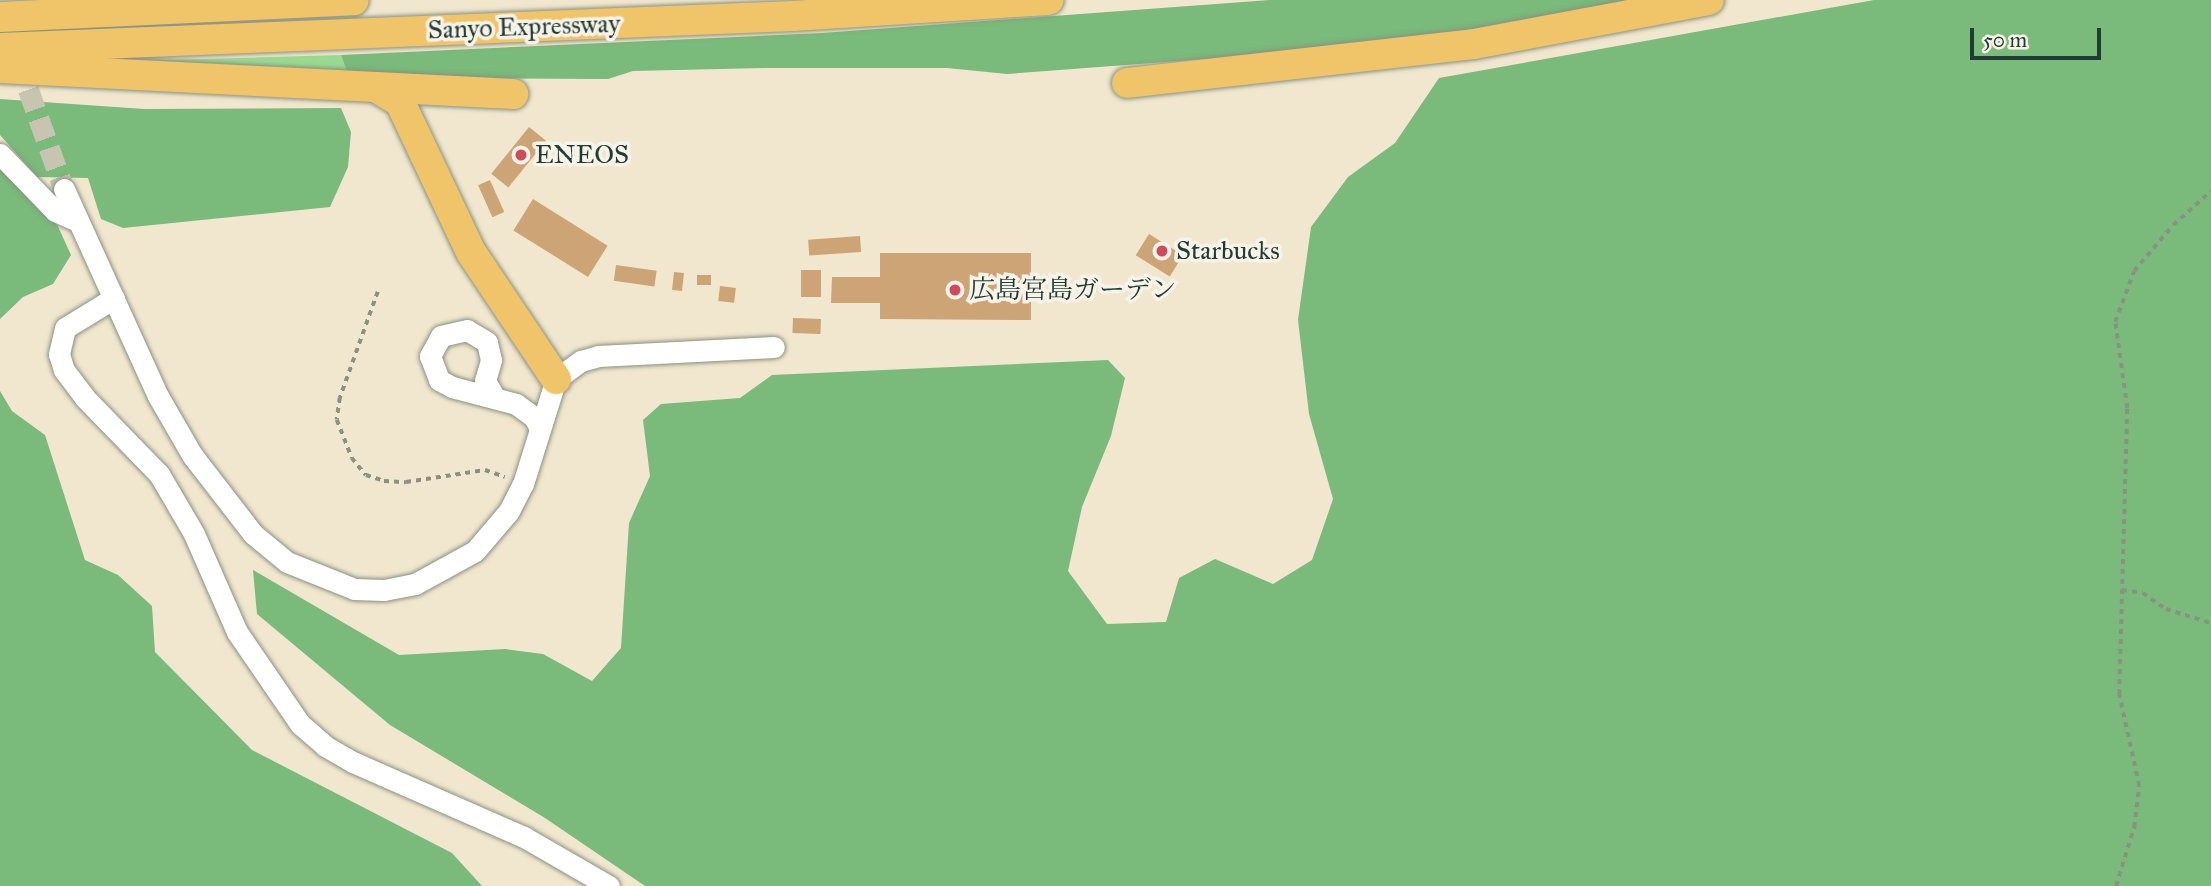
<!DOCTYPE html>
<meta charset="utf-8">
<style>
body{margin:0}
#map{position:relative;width:2211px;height:886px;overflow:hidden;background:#f1e7ce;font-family:"IM FELL Great Primer","Noto Serif JP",serif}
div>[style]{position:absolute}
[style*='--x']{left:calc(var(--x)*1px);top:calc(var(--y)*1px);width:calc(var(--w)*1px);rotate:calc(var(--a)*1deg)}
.green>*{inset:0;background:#99da90}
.forest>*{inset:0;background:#7aba7a}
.building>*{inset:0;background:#cda475;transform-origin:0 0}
.minor-tunnel>*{height:21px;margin-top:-10.5px;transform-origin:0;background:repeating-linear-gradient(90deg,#c7c5af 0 21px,transparent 0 31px)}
.path>*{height:3.5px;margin-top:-1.75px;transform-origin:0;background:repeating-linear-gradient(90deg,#889281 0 5px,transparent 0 10px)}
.roads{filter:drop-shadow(0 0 2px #889281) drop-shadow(0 0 2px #889281)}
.minor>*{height:21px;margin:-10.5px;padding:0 10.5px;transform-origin:10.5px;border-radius:10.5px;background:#fff}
.highway>*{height:30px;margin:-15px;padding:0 15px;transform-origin:15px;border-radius:15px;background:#f0c469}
.dots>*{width:19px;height:19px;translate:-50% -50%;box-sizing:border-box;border:4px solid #f7f3e8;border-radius:50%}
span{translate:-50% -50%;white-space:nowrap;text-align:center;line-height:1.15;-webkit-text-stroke:7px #f7f3e8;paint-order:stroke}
.street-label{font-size:26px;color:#1f3d34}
.poi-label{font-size:26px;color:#1f3d34}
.left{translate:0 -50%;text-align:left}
.scale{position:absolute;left:1970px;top:28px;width:131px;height:32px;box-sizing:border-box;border:4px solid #1f3d34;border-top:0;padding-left:9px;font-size:21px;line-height:24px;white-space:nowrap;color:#1f3d34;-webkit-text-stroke:5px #f7f3e8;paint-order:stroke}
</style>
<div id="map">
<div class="green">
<div style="clip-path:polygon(341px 55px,349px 78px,95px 62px)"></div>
</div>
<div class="forest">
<div style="clip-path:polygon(1270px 0,1670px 0,1391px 45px,1007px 74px,947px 68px,765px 68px,633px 71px,608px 79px,349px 78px,341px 55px,822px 33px)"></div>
<div style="clip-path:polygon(1874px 0,2211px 0,2211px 886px,645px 886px,545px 818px,390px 725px,257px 614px,253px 570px,399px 655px,505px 649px,543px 654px,592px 681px,621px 648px,629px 523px,650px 476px,643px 420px,661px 404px,740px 398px,772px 375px,1108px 360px,1125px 378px,1111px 436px,1082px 507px,1068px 571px,1107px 624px,1166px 622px,1179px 578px,1215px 559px,1273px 584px,1312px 560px,1333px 499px,1309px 414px,1298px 320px,1311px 227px,1348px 177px,1395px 143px,1439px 78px)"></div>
<div style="clip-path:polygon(0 99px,144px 109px,341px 108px,351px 132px,348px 167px,330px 207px,123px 228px,101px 219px,88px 178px,37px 177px,0 135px)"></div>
<div style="clip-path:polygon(0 164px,55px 220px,71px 255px,53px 284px,23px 297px,0 319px)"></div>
<div style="clip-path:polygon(0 391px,12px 411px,45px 435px,85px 560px,118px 575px,152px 606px,155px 652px,252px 750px,452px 853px,482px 886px,0 886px)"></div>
</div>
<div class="building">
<div style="left:529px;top:127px;width:22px;height:60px;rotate:39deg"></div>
<div style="left:490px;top:180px;width:35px;height:13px;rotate:66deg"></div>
<div style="left:533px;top:199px;width:88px;height:37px;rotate:32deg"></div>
<div style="left:1149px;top:234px;width:40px;height:25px;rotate:32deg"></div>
<div style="left:860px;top:236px;width:16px;height:52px;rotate:86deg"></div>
<div style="clip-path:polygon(880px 253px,1031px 253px,1031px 320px,880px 319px,880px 303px,831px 303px,832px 277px,880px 277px)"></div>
<div style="left:616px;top:265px;width:41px;height:16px;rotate:8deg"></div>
<div style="left:801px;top:270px;width:20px;height:27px"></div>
<div style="left:674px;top:272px;width:10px;height:18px;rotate:6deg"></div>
<div style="left:697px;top:275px;width:14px;height:10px"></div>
<div style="left:720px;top:286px;width:16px;height:15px;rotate:7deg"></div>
<div style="left:793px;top:318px;width:28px;height:15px;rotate:2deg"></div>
</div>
<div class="minor-tunnel">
<div style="--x:18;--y:60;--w:137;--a:70.4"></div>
</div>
<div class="path">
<div style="--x:378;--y:292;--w:113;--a:109.7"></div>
<div style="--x:340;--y:398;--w:22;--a:98"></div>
<div style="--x:337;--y:420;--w:41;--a:68.5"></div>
<div style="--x:352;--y:458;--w:22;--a:51"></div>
<div style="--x:366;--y:475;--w:19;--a:18"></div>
<div style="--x:384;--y:481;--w:22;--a:3"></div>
<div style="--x:406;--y:482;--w:80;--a:-8.6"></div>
<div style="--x:485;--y:470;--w:21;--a:19"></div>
<div style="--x:2122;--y:590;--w:21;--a:8"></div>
<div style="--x:2143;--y:593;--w:28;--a:35"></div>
<div style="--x:2166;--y:609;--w:47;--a:17.3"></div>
<div style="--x:2116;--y:886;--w:62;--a:-73"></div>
<div style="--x:2134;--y:827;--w:41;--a:-83"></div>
<div style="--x:2139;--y:786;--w:94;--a:-102.3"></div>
<div style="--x:2119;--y:694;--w:286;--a:-88.4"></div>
<div style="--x:2127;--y:408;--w:87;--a:-97.9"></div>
<div style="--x:2115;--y:322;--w:54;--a:-69.6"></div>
<div style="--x:2134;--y:271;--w:60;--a:-49.7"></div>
<div style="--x:2173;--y:225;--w:51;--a:-41.8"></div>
</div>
<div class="roads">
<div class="minor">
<div style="--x:0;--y:154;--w:79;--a:46"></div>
<div style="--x:55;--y:211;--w:24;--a:24"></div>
<div style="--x:64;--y:189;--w:227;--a:65.6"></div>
<div style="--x:158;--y:396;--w:68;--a:60"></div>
<div style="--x:192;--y:455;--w:100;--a:52.3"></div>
<div style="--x:253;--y:534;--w:44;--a:39.5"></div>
<div style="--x:287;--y:562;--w:72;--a:21.9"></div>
<div style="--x:354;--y:589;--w:30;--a:2"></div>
<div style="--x:384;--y:590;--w:32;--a:-11"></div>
<div style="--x:415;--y:584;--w:68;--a:-28.8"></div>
<div style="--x:475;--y:551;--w:52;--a:-49.6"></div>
<div style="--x:509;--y:511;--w:30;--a:-63"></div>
<div style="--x:523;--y:484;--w:110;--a:-72.6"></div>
<div style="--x:556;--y:379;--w:31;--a:-36"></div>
<div style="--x:581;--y:361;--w:18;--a:-16"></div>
<div style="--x:598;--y:356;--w:176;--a:-2.9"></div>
<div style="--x:114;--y:298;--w:57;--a:148.5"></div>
<div style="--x:65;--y:328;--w:27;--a:103"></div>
<div style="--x:59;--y:354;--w:17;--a:73"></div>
<div style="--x:64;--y:370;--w:34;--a:53"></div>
<div style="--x:84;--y:397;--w:107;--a:45.8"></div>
<div style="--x:159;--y:474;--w:69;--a:59.7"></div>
<div style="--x:194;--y:534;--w:107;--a:66.3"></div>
<div style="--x:237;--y:632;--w:112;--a:55.6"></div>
<div style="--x:300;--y:724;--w:33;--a:41"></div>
<div style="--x:325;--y:746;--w:32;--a:30"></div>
<div style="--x:353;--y:762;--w:187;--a:23.7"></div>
<div style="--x:524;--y:837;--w:98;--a:30"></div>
<div style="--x:495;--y:398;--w:20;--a:-120"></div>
<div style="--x:485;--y:381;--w:22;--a:-74"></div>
<div style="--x:491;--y:360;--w:18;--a:-103"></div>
<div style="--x:487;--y:342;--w:23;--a:-149"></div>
<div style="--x:467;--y:330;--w:27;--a:167"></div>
<div style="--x:441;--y:336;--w:23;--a:119"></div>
<div style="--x:430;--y:356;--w:26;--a:69"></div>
<div style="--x:439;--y:380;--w:15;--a:28"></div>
<div style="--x:452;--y:387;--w:66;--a:14.9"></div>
<div style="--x:516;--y:404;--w:22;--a:36"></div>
<div style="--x:534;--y:417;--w:13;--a:63"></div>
</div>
<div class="highway">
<div style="--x:0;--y:17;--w:354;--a:-2.7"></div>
<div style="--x:0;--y:48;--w:794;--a:-2.31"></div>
<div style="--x:793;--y:16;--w:256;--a:-3.6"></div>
<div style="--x:0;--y:68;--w:514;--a:2.9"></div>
<div style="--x:1127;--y:83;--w:349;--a:-6.4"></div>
<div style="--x:1474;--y:44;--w:239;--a:-10.6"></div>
<div style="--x:377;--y:88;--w:27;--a:31"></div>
<div style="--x:400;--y:102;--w:166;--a:64.7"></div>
<div style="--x:471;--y:252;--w:153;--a:56.2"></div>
</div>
</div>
<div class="dots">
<div style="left:521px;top:155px;background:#d1495b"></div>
<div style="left:1162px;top:251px;background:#d1495b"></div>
<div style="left:955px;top:290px;background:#d1495b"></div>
</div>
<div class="street-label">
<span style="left:524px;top:27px;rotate:-2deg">Sanyo Expressway</span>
</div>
<div class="poi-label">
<span class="left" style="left:535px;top:155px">ENEOS</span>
<span class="left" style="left:1176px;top:251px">Starbucks</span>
<span class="left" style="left:969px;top:290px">広島宮島ガーデン</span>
</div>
<div class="scale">50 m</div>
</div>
